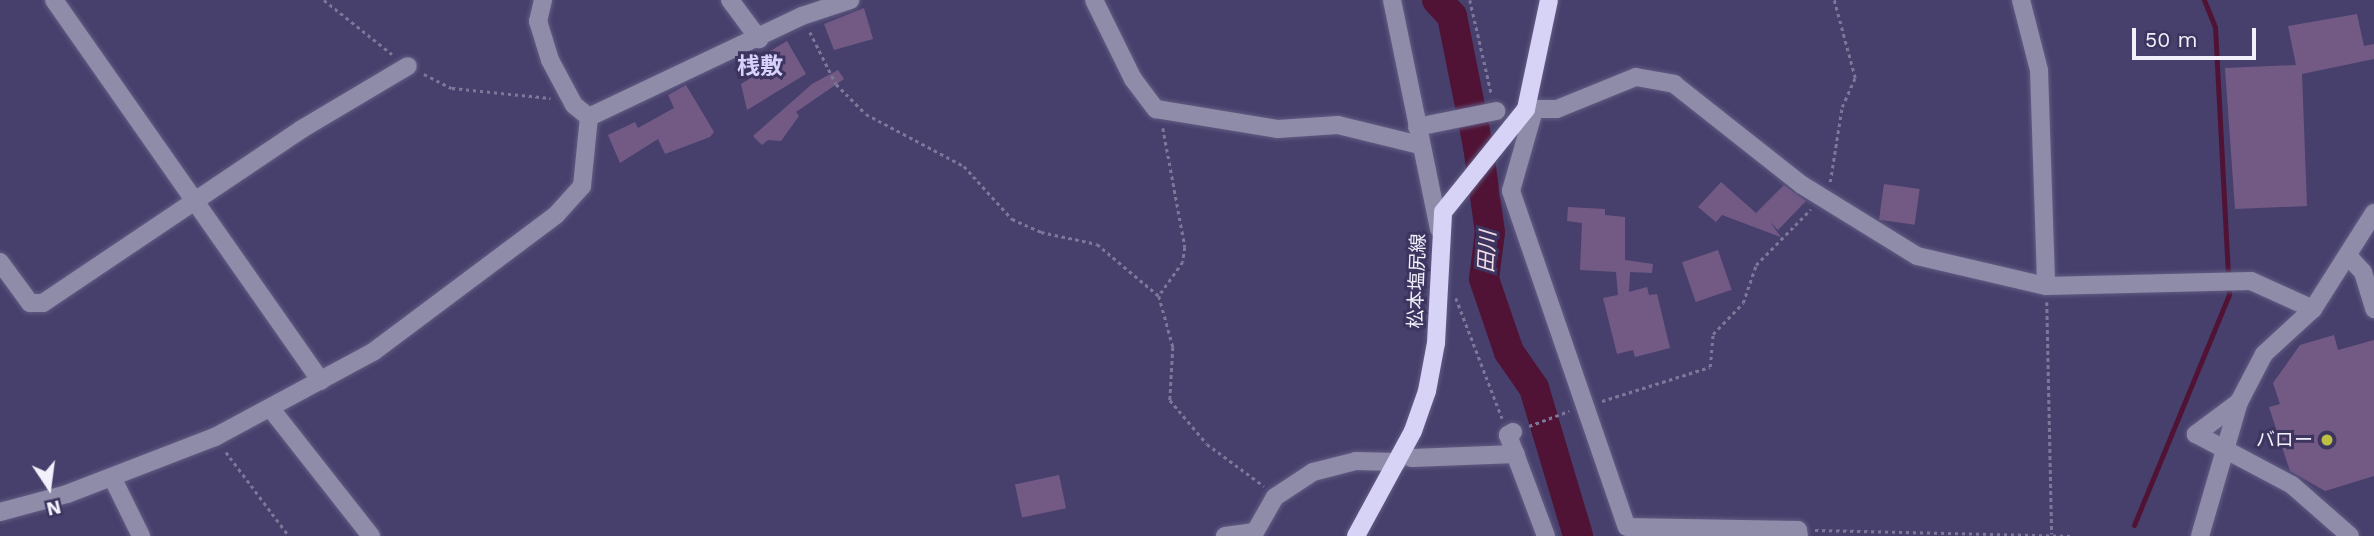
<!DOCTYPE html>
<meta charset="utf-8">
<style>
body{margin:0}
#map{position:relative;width:2374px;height:536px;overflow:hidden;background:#47406c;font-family:"Work Sans","Noto Sans JP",sans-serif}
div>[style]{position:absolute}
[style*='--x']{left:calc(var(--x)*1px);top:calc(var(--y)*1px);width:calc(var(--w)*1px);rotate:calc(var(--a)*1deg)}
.stream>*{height:5px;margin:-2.5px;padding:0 2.5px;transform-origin:2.5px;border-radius:2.5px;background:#501335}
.river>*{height:30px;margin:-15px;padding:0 15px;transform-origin:15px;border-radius:15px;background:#501335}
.building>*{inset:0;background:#735a85;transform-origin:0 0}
.path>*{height:2.5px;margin-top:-1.25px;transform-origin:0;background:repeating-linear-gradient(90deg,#7d7899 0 3.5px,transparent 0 7px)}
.roads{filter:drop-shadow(0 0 2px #625c83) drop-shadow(0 0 2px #625c83)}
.minor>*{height:18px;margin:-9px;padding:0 9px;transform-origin:9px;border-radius:9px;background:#8f8caa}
.major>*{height:18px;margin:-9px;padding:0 9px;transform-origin:9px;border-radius:9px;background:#d6d3f7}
.dots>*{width:19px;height:19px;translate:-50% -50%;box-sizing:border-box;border:4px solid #3d3560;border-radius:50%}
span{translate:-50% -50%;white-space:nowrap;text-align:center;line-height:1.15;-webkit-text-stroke:6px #3d3560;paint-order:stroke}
.street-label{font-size:19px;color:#f1f0fb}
.poi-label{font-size:19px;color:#f1f0fb}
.right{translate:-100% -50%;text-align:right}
.water-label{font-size:21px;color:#f2dde6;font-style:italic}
.quarter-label{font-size:23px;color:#d6d2fd;font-weight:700}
.north{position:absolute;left:14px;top:452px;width:70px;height:70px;-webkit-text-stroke:5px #3d3560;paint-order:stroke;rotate:167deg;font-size:19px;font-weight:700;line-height:28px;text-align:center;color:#f1f0fb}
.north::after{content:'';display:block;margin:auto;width:24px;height:32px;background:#f1f0fb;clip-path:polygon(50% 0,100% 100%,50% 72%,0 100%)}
.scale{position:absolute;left:2132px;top:28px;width:124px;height:32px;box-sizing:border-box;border:4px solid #f1f0fb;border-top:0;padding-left:9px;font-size:21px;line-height:24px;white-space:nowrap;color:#f1f0fb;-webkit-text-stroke:5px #3d3560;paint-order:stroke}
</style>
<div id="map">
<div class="stream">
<div style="--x:2134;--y:525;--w:250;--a:-67.6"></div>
<div style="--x:2229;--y:294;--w:267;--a:-93"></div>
<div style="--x:2215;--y:27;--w:29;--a:-112"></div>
</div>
<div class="river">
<div style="--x:1437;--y:0;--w:22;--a:47"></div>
<div style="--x:1452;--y:16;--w:133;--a:78.7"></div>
<div style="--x:1478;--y:146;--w:87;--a:82.1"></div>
<div style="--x:1490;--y:232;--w:47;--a:97.3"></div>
<div style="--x:1484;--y:279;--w:77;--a:71.1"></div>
<div style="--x:1509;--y:352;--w:44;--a:55.2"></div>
<div style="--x:1534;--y:388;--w:154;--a:73.4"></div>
</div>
<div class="building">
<div style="clip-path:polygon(864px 8px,873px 39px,834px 50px,824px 24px)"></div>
<div style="clip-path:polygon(2357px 14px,2364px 46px,2374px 44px,2374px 59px,2302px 74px,2307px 206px,2235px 209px,2225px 68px,2296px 65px,2288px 26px)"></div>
<div style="clip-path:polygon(787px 41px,806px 74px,747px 110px,741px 84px,769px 67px,762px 56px)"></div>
<div style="clip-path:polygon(838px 70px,844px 79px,796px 112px,799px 116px,781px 141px,768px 140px,762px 145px,753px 136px,812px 84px)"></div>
<div style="clip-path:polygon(686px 85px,714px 132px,710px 137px,665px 154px,658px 139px,620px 163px,608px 135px,635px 122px,638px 128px,674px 108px,668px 95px)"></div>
<div style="clip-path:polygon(1721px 182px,1756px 213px,1784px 185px,1806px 201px,1778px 230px,1770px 222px,1781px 237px,1722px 215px,1716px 222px,1698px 207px)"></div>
<div style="left:1884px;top:184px;width:36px;height:36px;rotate:8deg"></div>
<div style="clip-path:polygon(1568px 207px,1605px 209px,1605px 215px,1625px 217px,1625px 260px,1653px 264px,1652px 273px,1630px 272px,1629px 292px,1647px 287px,1649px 295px,1657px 294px,1670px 348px,1635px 357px,1633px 350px,1617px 354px,1603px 298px,1618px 295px,1616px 272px,1580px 270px,1582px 223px,1567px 221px)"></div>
<div style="left:1718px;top:250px;width:42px;height:38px;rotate:71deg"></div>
<div style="clip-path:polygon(2334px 335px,2338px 350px,2374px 340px,2374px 476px,2325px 491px,2290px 471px,2269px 407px,2280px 404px,2273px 383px,2300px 345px)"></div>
<div style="left:1059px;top:475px;width:34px;height:45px;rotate:78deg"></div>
</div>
<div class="path">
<div style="--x:324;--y:0;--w:87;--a:38.5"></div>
<div style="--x:1470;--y:0;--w:98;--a:77.1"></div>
<div style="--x:810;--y:32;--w:58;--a:63.4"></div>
<div style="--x:836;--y:84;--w:42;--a:45"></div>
<div style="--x:866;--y:114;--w:111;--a:28"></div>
<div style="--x:964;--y:166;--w:72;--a:47.8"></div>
<div style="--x:1012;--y:219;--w:32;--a:24"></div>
<div style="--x:1041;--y:232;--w:57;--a:12.1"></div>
<div style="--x:1097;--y:244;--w:81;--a:40"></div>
<div style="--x:424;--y:74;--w:31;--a:27"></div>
<div style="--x:452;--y:88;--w:99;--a:5.8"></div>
<div style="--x:1163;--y:128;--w:121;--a:79.5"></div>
<div style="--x:1185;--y:247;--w:15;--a:98"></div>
<div style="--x:1183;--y:262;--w:42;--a:125.2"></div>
<div style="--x:1159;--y:296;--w:53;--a:74.6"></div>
<div style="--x:1173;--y:347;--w:53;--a:93.2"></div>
<div style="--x:1170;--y:400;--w:57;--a:49.9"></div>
<div style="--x:1207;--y:444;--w:71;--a:36.4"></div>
<div style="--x:1830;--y:182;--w:76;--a:-80.9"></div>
<div style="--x:1842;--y:107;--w:32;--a:-66"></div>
<div style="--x:1855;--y:78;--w:81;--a:-105.1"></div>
<div style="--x:1456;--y:298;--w:129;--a:69"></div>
<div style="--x:2047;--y:302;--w:232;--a:88.8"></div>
<div style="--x:1602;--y:401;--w:113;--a:-17.5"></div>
<div style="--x:1710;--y:367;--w:33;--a:-85"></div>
<div style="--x:1713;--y:334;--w:43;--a:-45.9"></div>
<div style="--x:1743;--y:303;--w:40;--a:-71.1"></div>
<div style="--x:1756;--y:265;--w:78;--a:-45.5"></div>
<div style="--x:1529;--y:426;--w:43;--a:-20.6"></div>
<div style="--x:226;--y:452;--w:105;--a:53.1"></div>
<div style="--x:1815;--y:530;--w:259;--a:1.3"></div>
</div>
<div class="roads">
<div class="minor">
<div style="--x:54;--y:0;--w:465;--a:55"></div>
<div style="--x:543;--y:0;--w:22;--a:103"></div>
<div style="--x:538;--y:21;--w:41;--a:72.9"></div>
<div style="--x:550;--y:60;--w:51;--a:61.9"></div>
<div style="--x:574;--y:105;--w:19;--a:39"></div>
<div style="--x:730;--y:0;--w:49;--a:53.4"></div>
<div style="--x:1094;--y:0;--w:88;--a:63.7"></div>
<div style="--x:1133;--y:79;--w:38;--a:53"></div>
<div style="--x:1156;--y:109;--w:124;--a:9.3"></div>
<div style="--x:1278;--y:129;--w:60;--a:-3.8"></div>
<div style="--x:1338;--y:125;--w:84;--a:13.7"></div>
<div style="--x:1392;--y:0;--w:234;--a:78.4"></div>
<div style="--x:2021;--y:0;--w:72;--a:75.6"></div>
<div style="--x:2039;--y:70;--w:216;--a:88.1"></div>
<div style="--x:1526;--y:109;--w:31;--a:0"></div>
<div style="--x:1557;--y:109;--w:85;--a:-22.1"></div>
<div style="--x:1636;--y:77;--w:39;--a:10"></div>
<div style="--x:1674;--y:84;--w:163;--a:38.3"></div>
<div style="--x:1802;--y:185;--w:135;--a:31.7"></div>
<div style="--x:1917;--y:256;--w:132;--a:13.1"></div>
<div style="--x:2046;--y:286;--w:205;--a:-1.4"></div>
<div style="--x:2251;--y:281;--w:68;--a:24.3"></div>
<div style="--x:1534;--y:110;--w:84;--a:105.9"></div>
<div style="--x:1511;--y:191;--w:355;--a:71"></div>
<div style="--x:1627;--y:527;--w:171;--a:1"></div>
<div style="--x:1798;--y:530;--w:6;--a:81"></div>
<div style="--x:589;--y:117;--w:236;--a:-25.4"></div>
<div style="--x:802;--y:16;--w:51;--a:-18.4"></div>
<div style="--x:1417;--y:127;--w:81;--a:-11.4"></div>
<div style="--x:2348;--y:256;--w:22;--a:47"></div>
<div style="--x:2363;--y:272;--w:39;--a:73"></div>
<div style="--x:0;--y:262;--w:51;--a:53.8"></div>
<div style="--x:30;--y:303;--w:13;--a:0"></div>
<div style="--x:43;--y:303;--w:312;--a:-33.9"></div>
<div style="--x:302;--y:129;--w:123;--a:-30.7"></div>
<div style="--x:2239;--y:402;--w:54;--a:143.3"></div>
<div style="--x:2196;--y:434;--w:109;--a:28"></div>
<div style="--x:2292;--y:485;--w:77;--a:41.3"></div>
<div style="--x:271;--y:409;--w:162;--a:51.8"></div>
<div style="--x:1513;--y:432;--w:6;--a:149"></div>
<div style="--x:1508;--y:435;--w:108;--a:69.4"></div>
<div style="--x:1402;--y:453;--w:11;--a:27"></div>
<div style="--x:1412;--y:458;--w:104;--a:-2.2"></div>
<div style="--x:112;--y:477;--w:66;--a:63.8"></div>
<div style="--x:0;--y:512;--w:69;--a:-15"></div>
<div style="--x:67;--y:494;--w:159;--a:-21.1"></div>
<div style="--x:215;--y:437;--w:179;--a:-28.3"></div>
<div style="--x:373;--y:352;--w:229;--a:-36.8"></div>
<div style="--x:556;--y:215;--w:39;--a:-48"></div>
<div style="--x:582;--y:186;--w:69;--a:-84.2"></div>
<div style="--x:1225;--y:536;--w:30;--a:-8"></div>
<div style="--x:1255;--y:532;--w:40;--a:-60.3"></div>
<div style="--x:1275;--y:497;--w:45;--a:-33.3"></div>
<div style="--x:1313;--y:472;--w:44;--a:-14.3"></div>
<div style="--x:1356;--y:461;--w:41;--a:1.4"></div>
<div style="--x:2200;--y:536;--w:140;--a:-73.8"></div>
<div style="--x:2239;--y:402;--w:54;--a:-62.5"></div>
<div style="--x:2264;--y:354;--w:67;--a:-42.6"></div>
<div style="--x:2313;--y:309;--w:114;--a:-57.6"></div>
</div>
<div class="major">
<div style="--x:1356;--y:536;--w:119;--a:-61.5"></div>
<div style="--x:1413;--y:431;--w:42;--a:-70.7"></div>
<div style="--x:1427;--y:391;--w:49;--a:-79.4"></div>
<div style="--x:1436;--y:343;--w:131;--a:-86.9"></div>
<div style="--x:1443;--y:212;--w:132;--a:-51.1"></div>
<div style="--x:1526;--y:109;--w:111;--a:-78.1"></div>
</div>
</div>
<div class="dots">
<div style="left:2327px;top:440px;background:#bdbf43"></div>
</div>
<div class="street-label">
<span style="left:1417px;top:281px;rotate:-88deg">松本塩尻線</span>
</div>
<div class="poi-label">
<span class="right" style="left:2313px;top:440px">バロー</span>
</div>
<div class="water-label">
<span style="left:1487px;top:252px;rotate:-87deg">田川</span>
</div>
<div class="quarter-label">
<span style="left:760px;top:67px">桟敷</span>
</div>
<div class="north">N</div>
<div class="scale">50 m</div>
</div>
